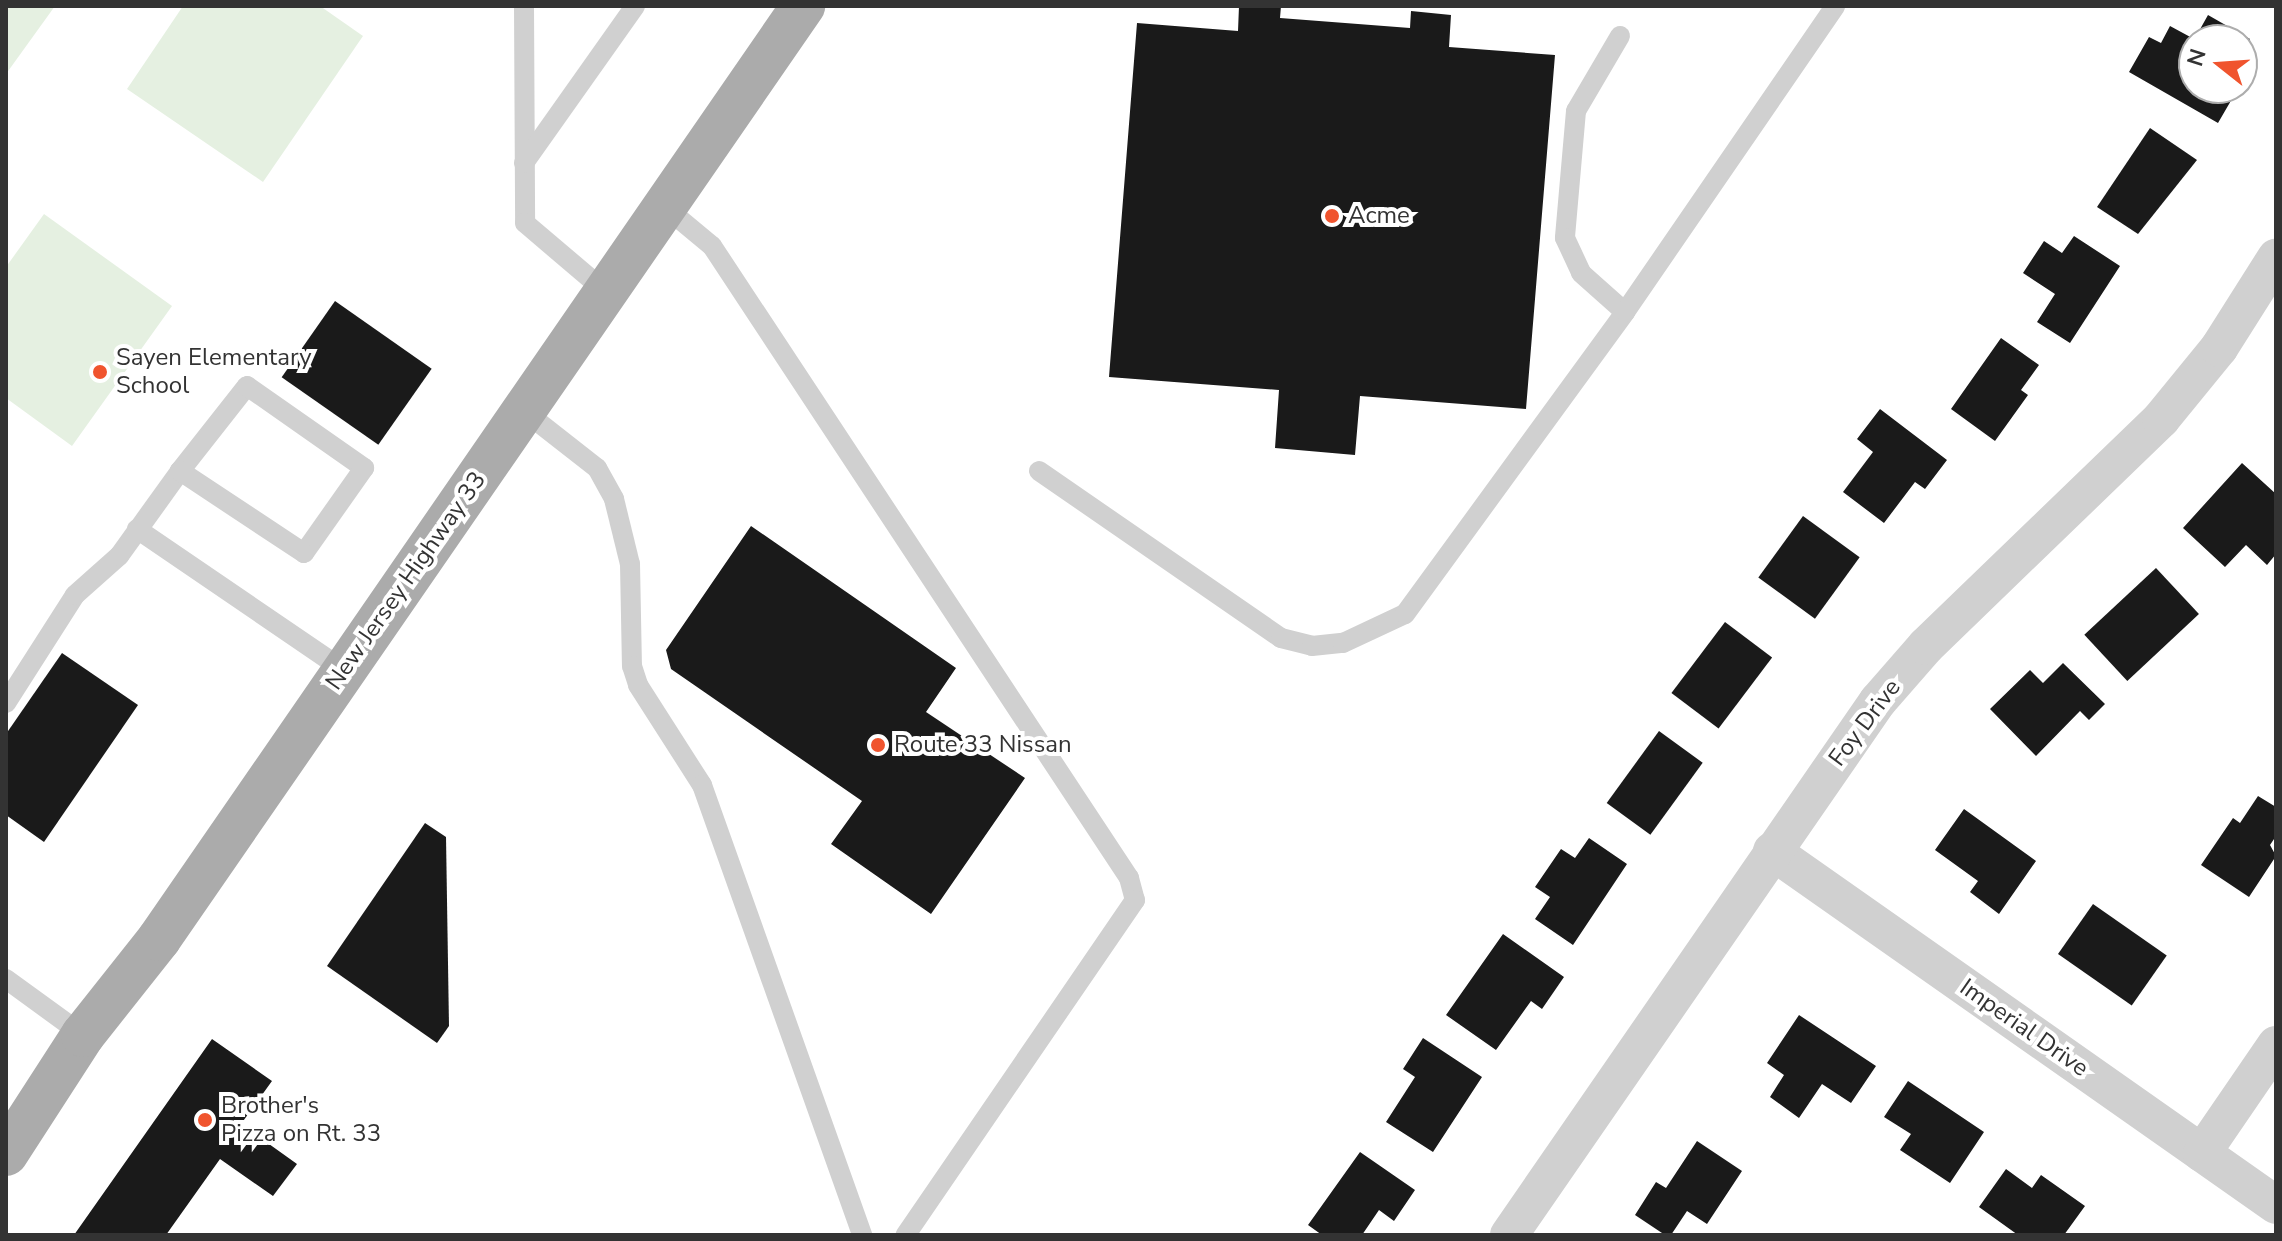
<!DOCTYPE html>
<style>
body{margin:0}
#map{position:relative;width:2282px;height:1241px;overflow:hidden;background:#fff;font-family:"Nunito Sans",sans-serif}
div>[style]{position:absolute}
[style*='--x']{left:calc(var(--x)*1px);top:calc(var(--y)*1px);width:calc(var(--w)*1px);rotate:calc(var(--a)*1deg)}
.green>*{inset:0;background:#e5f0e1}
.building>*{inset:0;background:#1a1a1a;transform-origin:0 0}
.lane>*{height:20px;margin:-10px;padding:0 10px;transform-origin:10px;border-radius:10px;background:#d0d0d0}
.street>*{height:38px;margin:-19px;padding:0 19px;transform-origin:19px;border-radius:19px;background:#d0d0d0}
.primary>*{height:44px;margin:-22px;padding:0 22px;transform-origin:22px;border-radius:22px;background:#ababab}
.dots>*{width:22px;height:22px;translate:-50% -50%;box-sizing:border-box;border:4px solid #fff;border-radius:50%}
span{translate:-50% -50%;white-space:nowrap;text-align:center;line-height:1.15;-webkit-text-stroke:8px #fff;paint-order:stroke}
.poi-label{font-size:24px;color:#333}
.left{translate:0 -50%;text-align:left}
.street-label{font-size:24px;color:#333}
.frame{position:absolute;inset:0;border:8px solid #333;pointer-events:none}
.north{position:absolute;left:2178px;top:24px;width:80px;height:80px;box-sizing:border-box;background:#fff;border:2px solid #adadad;border-radius:50%;rotate:287deg;font-size:22px;font-weight:700;line-height:32px;text-align:center;color:#333}
.north::after{content:'';display:block;margin:auto;width:28px;height:36px;background:#f0542e;clip-path:polygon(50% 0,100% 100%,50% 72%,0 100%)}
</style>
<div id="map">
<div class="green">
<div style="clip-path:polygon(6px 6px,55px 6px,6px 74px)"></div>
<div style="clip-path:polygon(183px 6px,320px 6px,363px 36px,263px 182px,127px 89px)"></div>
<div style="clip-path:polygon(44px 214px,172px 306px,72px 446px,6px 398px,6px 267px)"></div>
</div>
<div class="building">
<div style="clip-path:polygon(1239px 6px,1281px 6px,1280px 18px,1410px 28px,1411px 11px,1451px 15px,1449px 47px,1555px 55px,1526px 409px,1360px 396px,1355px 455px,1275px 448px,1279px 390px,1109px 377px,1137px 23px,1238px 31px)"></div>
<div style="clip-path:polygon(2208px 15px,2250px 39px,2242px 52px,2242px 40px,2194px 40px)"></div>
<div style="clip-path:polygon(2170px 26px,2194px 39px,2194px 88px,2236px 92px,2218px 123px,2129px 72px,2149px 37px,2161px 43px)"></div>
<div style="clip-path:polygon(2150px 128px,2197px 160px,2138px 234px,2097px 207px)"></div>
<div style="clip-path:polygon(2074px 236px,2120px 266px,2070px 343px,2037px 322px,2055px 294px,2023px 273px,2044px 241px,2062px 253px)"></div>
<div style="left:335px;top:301px;width:118px;height:93px;rotate:35deg"></div>
<div style="clip-path:polygon(2001px 338px,2039px 365px,2021px 390px,2028px 395px,1995px 441px,1951px 409px)"></div>
<div style="clip-path:polygon(1880px 409px,1947px 460px,1925px 489px,1915px 482px,1884px 523px,1843px 492px,1873px 452px,1857px 439px)"></div>
<div style="clip-path:polygon(2242px 463px,2276px 494px,2276px 554px,2267px 565px,2246px 545px,2225px 567px,2183px 528px)"></div>
<div style="left:1803px;top:516px;width:70px;height:76px;rotate:36deg"></div>
<div style="clip-path:polygon(751px 526px,956px 668px,926px 712px,1025px 778px,931px 914px,831px 844px,862px 801px,671px 669px,666px 650px)"></div>
<div style="left:2156px;top:568px;width:63px;height:98px;rotate:47deg"></div>
<div style="left:1725px;top:622px;width:59px;height:89px;rotate:37deg"></div>
<div style="clip-path:polygon(62px 653px,138px 705px,44px 842px,6px 815px,6px 734px)"></div>
<div style="clip-path:polygon(2063px 663px,2105px 704px,2089px 720px,2080px 711px,2036px 756px,1990px 709px,2030px 670px,2043px 683px)"></div>
<div style="left:1659px;top:731px;width:54px;height:89px;rotate:36deg"></div>
<div style="clip-path:polygon(2258px 796px,2276px 807px,2276px 836px,2270px 845px,2276px 856px,2249px 897px,2201px 865px,2233px 818px,2240px 823px)"></div>
<div style="clip-path:polygon(1964px 809px,2036px 861px,1999px 914px,1970px 892px,1978px 881px,1935px 850px)"></div>
<div style="clip-path:polygon(425px 823px,446px 837px,449px 1026px,437px 1043px,327px 966px)"></div>
<div style="clip-path:polygon(1589px 838px,1627px 864px,1573px 945px,1535px 919px,1550px 897px,1535px 887px,1561px 849px,1575px 858px)"></div>
<div style="left:2093px;top:904px;width:90px;height:61px;rotate:35deg"></div>
<div style="clip-path:polygon(1503px 934px,1564px 977px,1542px 1009px,1531px 1001px,1496px 1050px,1446px 1015px)"></div>
<div style="clip-path:polygon(1799px 1015px,1876px 1066px,1851px 1103px,1822px 1084px,1799px 1118px,1770px 1097px,1784px 1075px,1767px 1063px)"></div>
<div style="clip-path:polygon(1423px 1038px,1482px 1077px,1433px 1152px,1386px 1122px,1415px 1077px,1403px 1069px)"></div>
<div style="clip-path:polygon(212px 1039px,272px 1081px,241px 1124px,297px 1164px,273px 1196px,220px 1159px,166px 1235px,74px 1235px)"></div>
<div style="clip-path:polygon(1908px 1081px,1984px 1132px,1950px 1183px,1900px 1150px,1911px 1134px,1884px 1117px)"></div>
<div style="clip-path:polygon(1697px 1141px,1742px 1171px,1707px 1224px,1687px 1211px,1671px 1235px,1665px 1235px,1635px 1215px,1656px 1182px,1666px 1188px)"></div>
<div style="clip-path:polygon(1360px 1152px,1415px 1190px,1394px 1221px,1379px 1210px,1362px 1235px,1322px 1235px,1308px 1225px)"></div>
<div style="clip-path:polygon(2006px 1169px,2032px 1188px,2041px 1175px,2085px 1206px,2064px 1235px,2018px 1235px,1979px 1207px)"></div>
</div>
<div class="lane">
<div style="--x:524;--y:6;--w:217;--a:89.7"></div>
<div style="--x:525;--y:223;--w:106;--a:40.4"></div>
<div style="--x:1620;--y:36;--w:87;--a:120.4"></div>
<div style="--x:1576;--y:111;--w:127;--a:95"></div>
<div style="--x:1565;--y:238;--w:38;--a:65"></div>
<div style="--x:1581;--y:273;--w:59;--a:41.6"></div>
<div style="--x:524;--y:163;--w:192;--a:-54.7"></div>
<div style="--x:665;--y:207;--w:61;--a:39.7"></div>
<div style="--x:712;--y:246;--w:757;--a:56.58"></div>
<div style="--x:1129;--y:878;--w:23;--a:75"></div>
<div style="--x:1135;--y:900;--w:406;--a:124.4"></div>
<div style="--x:524;--y:411;--w:93;--a:38"></div>
<div style="--x:597;--y:468;--w:35;--a:61"></div>
<div style="--x:614;--y:499;--w:67;--a:76.2"></div>
<div style="--x:630;--y:564;--w:102;--a:88.9"></div>
<div style="--x:632;--y:666;--w:20;--a:72"></div>
<div style="--x:638;--y:685;--w:119;--a:57.4"></div>
<div style="--x:702;--y:785;--w:478;--a:70.4"></div>
<div style="--x:1039;--y:471;--w:294;--a:34.6"></div>
<div style="--x:1281;--y:638;--w:32;--a:14"></div>
<div style="--x:1312;--y:646;--w:31;--a:-6"></div>
<div style="--x:1343;--y:643;--w:68;--a:-25.1"></div>
<div style="--x:1405;--y:614;--w:374;--a:-53.9"></div>
<div style="--x:1625;--y:312;--w:371;--a:-55.5"></div>
<div style="--x:137;--y:529;--w:250;--a:34.3"></div>
<div style="--x:6;--y:703;--w:128;--a:-57.4"></div>
<div style="--x:75;--y:595;--w:59;--a:-41.6"></div>
<div style="--x:119;--y:556;--w:105;--a:-54.3"></div>
<div style="--x:180;--y:471;--w:108;--a:-51.8"></div>
<div style="--x:247;--y:386;--w:143;--a:35"></div>
<div style="--x:364;--y:468;--w:104;--a:125.2"></div>
<div style="--x:304;--y:553;--w:149;--a:-146.5"></div>
<div style="--x:6;--y:979;--w:95;--a:36"></div>
</div>
<div class="street">
<div style="--x:1772;--y:851;--w:616;--a:35.08"></div>
<div style="--x:2202;--y:1153;--w:131;--a:-55.6"></div>
<div style="--x:1509;--y:1235;--w:649;--a:-55.36"></div>
<div style="--x:1878;--y:701;--w:73;--a:-48.9"></div>
<div style="--x:1926;--y:646;--w:327;--a:-44"></div>
<div style="--x:2161;--y:419;--w:92;--a:-50.8"></div>
<div style="--x:2219;--y:348;--w:107;--a:-57.7"></div>
</div>
<div class="primary">
<div style="--x:6;--y:1154;--w:142;--a:-57.1"></div>
<div style="--x:83;--y:1035;--w:122;--a:-51.6"></div>
<div style="--x:159;--y:939;--w:1134;--a:-55.38"></div>
</div>
<div class="dots">
<div style="left:1332px;top:216px;background:#f0542e"></div>
<div style="left:100px;top:372px;background:#f0542e"></div>
<div style="left:878px;top:745px;background:#f0542e"></div>
<div style="left:205px;top:1120px;background:#f0542e"></div>
</div>
<div class="poi-label">
<span class="left" style="left:1348px;top:216px">Acme</span>
<span class="left" style="left:116px;top:372px">Sayen Elementary<br>School</span>
<span class="left" style="left:894px;top:745px">Route 33 Nissan</span>
<span class="left" style="left:221px;top:1120px">Brother's<br>Pizza on Rt. 33</span>
</div>
<div class="street-label">
<span style="left:406px;top:581px;rotate:-55deg">New Jersey Highway 33</span>
<span style="left:1865px;top:723px;rotate:-53deg">Foy Drive</span>
<span style="left:2024px;top:1028px;rotate:35deg">Imperial Drive</span>
</div>
<div class="frame"></div>
<div class="north">N</div>
</div>
